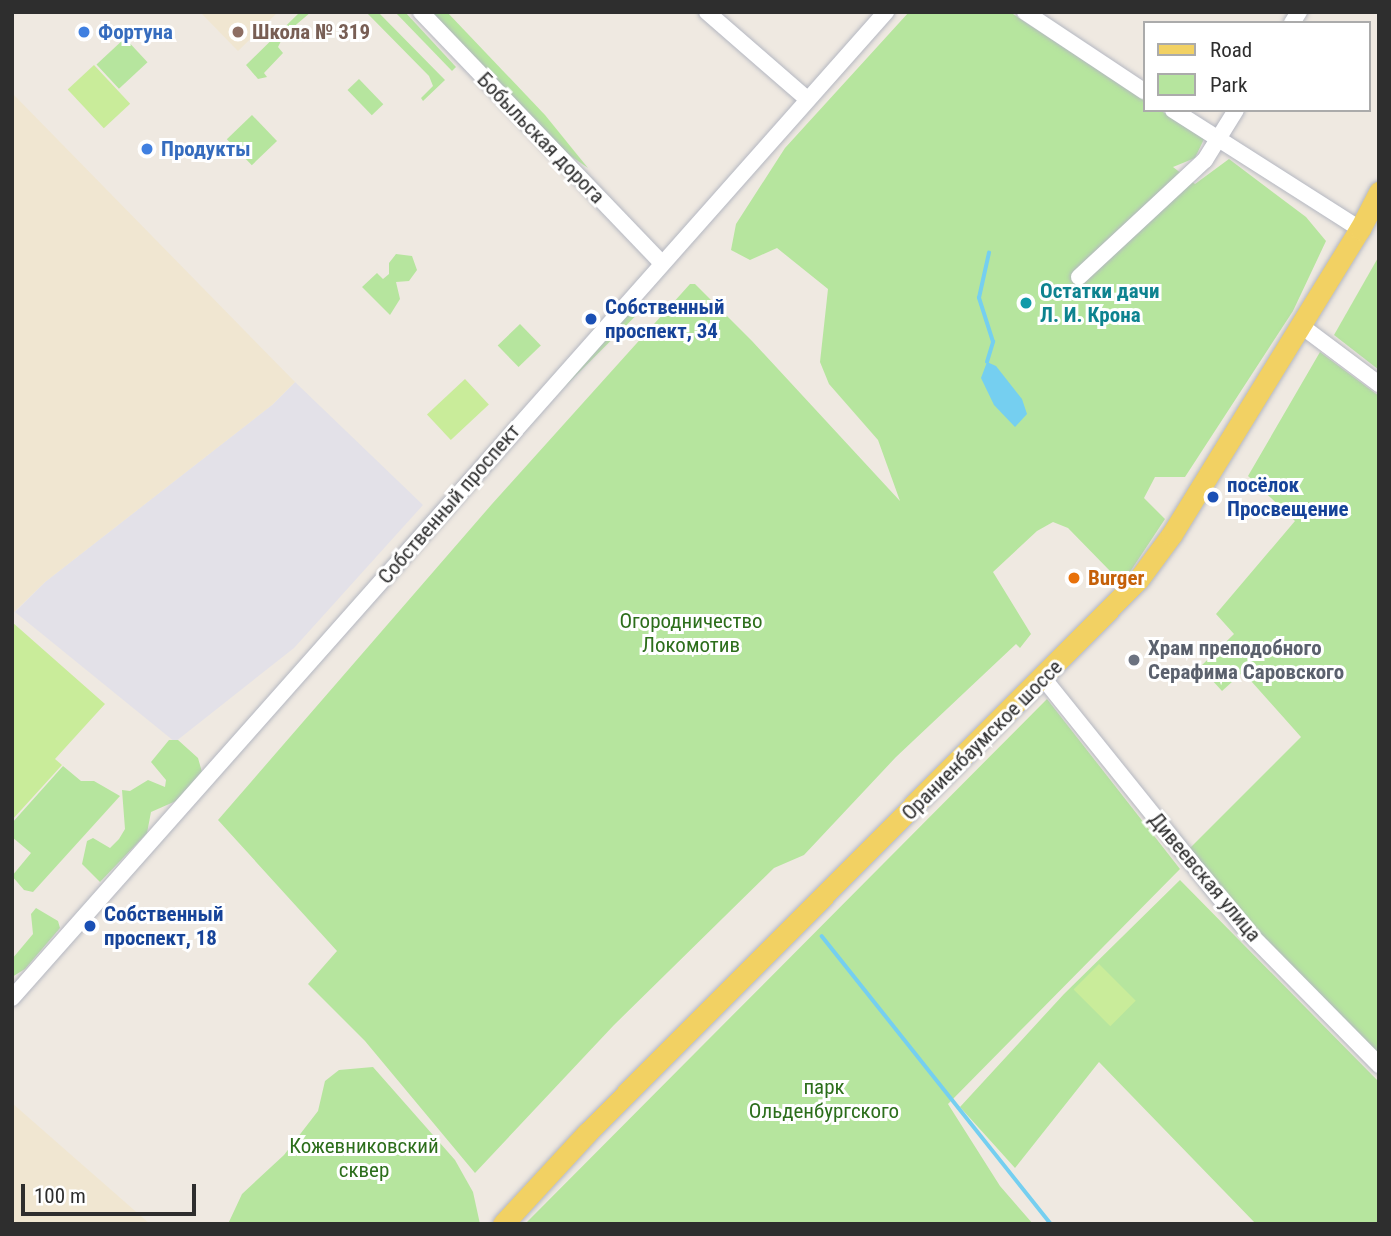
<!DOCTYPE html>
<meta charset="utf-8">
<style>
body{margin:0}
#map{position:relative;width:1391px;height:1236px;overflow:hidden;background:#efe9e1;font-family:"Roboto Condensed",sans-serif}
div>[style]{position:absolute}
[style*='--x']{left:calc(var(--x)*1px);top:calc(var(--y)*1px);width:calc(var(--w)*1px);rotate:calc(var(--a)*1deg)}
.industrial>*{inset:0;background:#e3e1e8}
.education>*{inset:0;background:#f0e6d1}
.green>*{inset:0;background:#b6e59e;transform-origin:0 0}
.pitch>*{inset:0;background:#c9ec9a;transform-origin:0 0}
.water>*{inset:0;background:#75cff0}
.stream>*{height:3.5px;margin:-1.75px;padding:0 1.75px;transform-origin:1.75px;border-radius:1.75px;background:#75cff0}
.roads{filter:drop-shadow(0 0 2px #b4b7c1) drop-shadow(0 0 2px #b4b7c1)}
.minor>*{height:16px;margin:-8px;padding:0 8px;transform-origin:8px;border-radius:8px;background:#fff}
.major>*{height:21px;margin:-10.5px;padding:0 10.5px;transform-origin:10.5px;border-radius:10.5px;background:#f2d163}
.dots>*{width:19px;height:19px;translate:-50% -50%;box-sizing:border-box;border:4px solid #fff;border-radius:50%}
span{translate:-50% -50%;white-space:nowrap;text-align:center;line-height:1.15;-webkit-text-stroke:6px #fff;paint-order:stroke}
.shop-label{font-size:21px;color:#366cbe;font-weight:700}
.left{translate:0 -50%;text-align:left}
.education-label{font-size:21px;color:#785e54;font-weight:700}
.street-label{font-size:21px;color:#2e2e2e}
.culture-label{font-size:21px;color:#0d838f;font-weight:700}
.transit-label{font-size:21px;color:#164399;font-weight:700}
.food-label{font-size:21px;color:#c56008;font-weight:700}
.park-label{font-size:21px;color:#2c6e1b}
.worship-label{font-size:21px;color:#5b616d;font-weight:700}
.frame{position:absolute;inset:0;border:14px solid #2e2e2e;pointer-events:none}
.legend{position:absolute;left:1143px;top:21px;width:228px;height:91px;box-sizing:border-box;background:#fff;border:2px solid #ababab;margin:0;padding:9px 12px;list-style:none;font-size:21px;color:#2e2e2e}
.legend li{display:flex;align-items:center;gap:14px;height:35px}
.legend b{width:35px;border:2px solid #ababab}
.scale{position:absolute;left:21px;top:1184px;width:175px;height:32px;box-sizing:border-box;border:4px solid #2e2e2e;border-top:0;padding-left:9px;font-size:21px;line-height:24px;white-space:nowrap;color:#2e2e2e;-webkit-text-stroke:5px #fff;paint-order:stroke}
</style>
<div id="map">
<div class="industrial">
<div style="clip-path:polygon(295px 382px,423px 505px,294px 648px,175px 742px,15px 612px,45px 582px,272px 405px)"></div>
</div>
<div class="education">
<div style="clip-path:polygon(200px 12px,278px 12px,238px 51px)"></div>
<div style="clip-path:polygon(12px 93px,295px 382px,272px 405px,45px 582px,12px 614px)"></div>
<div style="clip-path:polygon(12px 1103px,150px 1224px,12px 1224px)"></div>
</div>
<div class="green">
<div style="clip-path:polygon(300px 12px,311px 12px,284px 35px,278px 47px,283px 53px,264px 73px,267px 77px,258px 79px,246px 65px)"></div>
<div style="clip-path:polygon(366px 12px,378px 12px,445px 80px,423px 101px,421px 98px,433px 86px,429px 76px)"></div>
<div style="clip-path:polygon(395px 12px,405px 12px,456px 67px,452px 71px)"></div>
<div style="clip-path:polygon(431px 12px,447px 12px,545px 115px,588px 168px,565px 152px)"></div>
<div style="clip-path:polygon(909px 12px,1010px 12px,1144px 100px,1144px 110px,1160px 110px,1204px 139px,1195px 158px,1173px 167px,1195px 184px,1229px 159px,1306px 217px,1326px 241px,1293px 311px,1185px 477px,1155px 477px,1144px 498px,1165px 519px,1126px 578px,1111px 572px,1068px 528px,1053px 522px,1037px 531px,993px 572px,1031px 634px,1020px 648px,1016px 644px,896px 757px,804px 855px,774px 868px,614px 1025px,475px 1173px,365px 1041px,308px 984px,337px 951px,218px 820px,492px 504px,690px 284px,695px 284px,752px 341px,900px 501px,878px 440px,829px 384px,820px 362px,828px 289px,777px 248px,750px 260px,731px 250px,736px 224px,785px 148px)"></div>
<div style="left:125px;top:38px;width:33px;height:39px;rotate:47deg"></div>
<div style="left:359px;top:79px;width:35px;height:16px;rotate:46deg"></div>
<div style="left:252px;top:115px;width:36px;height:35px;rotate:46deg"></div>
<div style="clip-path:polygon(396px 254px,412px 256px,417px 270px,409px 281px,396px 282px,400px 299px,390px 315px,362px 287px,377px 273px,383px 279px,389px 274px,389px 263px)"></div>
<div style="clip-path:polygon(1379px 256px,1379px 370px,1334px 335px)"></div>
<div style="left:634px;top:309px;width:6px;height:132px;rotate:45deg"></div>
<div style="left:520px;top:324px;width:30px;height:31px;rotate:46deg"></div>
<div style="clip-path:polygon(1320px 352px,1379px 396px,1379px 1057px,1245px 919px,1188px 850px,1301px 737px,1243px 672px,1222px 691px,1200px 667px,1234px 634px,1216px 614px,1295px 521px,1248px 476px)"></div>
<div style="clip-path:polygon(1047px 699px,1180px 869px,948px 1104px,1000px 1186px,1033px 1224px,525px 1224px)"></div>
<div style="clip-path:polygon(169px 740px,178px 740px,198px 758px,202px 772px,176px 801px,151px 812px,147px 833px,100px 882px,82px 864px,87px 841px,93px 838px,110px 848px,119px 839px,125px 829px,122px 790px,130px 791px,148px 780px,165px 787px,166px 780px,151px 762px)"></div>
<div style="clip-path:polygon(63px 766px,81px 781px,94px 781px,120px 796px,33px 892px,24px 890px,12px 876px,31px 853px,12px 837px,12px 823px)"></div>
<div style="clip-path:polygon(1180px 880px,1379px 1082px,1379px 1224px,1256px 1224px,1099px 1062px,1015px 1168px,960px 1107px,1064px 994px)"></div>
<div style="clip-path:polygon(36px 908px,58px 921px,60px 928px,25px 969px,12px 977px,12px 959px,33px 934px,31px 914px)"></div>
<div style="clip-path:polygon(373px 1067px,455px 1160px,473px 1192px,480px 1224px,228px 1224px,242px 1194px,284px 1155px,318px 1111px,325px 1081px,339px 1070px)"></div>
</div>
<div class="pitch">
<div style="left:94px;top:65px;width:53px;height:36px;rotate:47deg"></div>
<div style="left:465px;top:379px;width:35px;height:52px;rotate:47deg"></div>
<div style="clip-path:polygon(12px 622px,105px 704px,55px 759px,62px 765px,12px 820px)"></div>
<div style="left:1099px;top:964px;width:52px;height:36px;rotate:45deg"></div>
</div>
<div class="water">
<div style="clip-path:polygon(987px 362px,996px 366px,1022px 399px,1027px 414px,1015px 427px,994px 405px,981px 378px)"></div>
</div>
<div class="stream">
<div style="--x:987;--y:362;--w:21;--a:-73"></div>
<div style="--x:993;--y:342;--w:46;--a:-107.7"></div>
<div style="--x:979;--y:298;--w:46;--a:-77.5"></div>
<div style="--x:822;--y:936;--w:368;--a:51.5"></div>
</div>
<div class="roads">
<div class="minor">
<div style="--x:421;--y:12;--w:348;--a:46.2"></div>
<div style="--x:707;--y:12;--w:133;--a:41"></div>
<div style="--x:1025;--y:12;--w:143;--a:33.6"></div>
<div style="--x:1292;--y:23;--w:13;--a:-58"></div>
<div style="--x:1173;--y:110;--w:222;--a:32.5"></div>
<div style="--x:1079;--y:277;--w:172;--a:-42.9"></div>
<div style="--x:1205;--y:160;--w:59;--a:-58.2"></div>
<div style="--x:1300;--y:325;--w:99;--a:36.8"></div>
<div style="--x:1044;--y:679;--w:322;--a:51.2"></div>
<div style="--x:1246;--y:930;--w:190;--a:45.4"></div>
<div style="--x:12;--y:998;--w:1318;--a:-48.45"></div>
</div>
<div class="major">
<div style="--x:503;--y:1224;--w:124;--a:-47.3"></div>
<div style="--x:587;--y:1133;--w:781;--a:-45.1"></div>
<div style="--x:1138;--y:580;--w:57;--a:-53.5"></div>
<div style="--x:1172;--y:534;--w:358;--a:-58.4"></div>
<div style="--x:1360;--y:229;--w:42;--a:-62.8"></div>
</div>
</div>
<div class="dots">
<div style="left:84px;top:32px;background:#3f7fe0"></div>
<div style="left:238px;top:32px;background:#8d6e63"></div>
<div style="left:147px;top:149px;background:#3f7fe0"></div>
<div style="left:1026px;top:303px;background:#0f9aa8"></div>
<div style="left:591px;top:319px;background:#1a4fb4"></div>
<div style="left:1213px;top:497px;background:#1a4fb4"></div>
<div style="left:1074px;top:578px;background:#e8710a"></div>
<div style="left:1134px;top:660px;background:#6b7280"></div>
<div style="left:90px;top:926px;background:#1a4fb4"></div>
</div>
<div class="shop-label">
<span class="left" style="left:98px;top:32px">Фортуна</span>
<span class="left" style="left:161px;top:149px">Продукты</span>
</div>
<div class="education-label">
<span class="left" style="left:252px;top:32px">Школа № 319</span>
</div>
<div class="street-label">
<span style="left:541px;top:138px;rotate:46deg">Бобыльская дорога</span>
<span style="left:449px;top:504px;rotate:-49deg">Собственный проспект</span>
<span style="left:982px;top:740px;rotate:-45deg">Ораниенбаумское шоссе</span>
<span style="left:1205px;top:877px;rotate:50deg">Дивеевская улица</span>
</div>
<div class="culture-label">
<span class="left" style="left:1040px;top:303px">Остатки дачи<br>Л. И. Крона</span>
</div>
<div class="transit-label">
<span class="left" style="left:605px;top:319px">Собственный<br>проспект, 34</span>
<span class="left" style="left:1227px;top:497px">посёлок<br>Просвещение</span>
<span class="left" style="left:104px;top:926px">Собственный<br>проспект, 18</span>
</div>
<div class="food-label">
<span class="left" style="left:1088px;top:578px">Burger</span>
</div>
<div class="park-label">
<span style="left:691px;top:633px">Огородничество<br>Локомотив</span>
<span style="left:824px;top:1099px">парк<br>Ольденбургского</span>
<span style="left:364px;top:1158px">Кожевниковский<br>сквер</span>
</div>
<div class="worship-label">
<span class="left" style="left:1148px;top:660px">Храм преподобного<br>Серафима Саровского</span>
</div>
<div class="frame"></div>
<ul class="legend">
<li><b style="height:9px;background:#f2d163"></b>Road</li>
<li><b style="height:19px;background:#b6e59e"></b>Park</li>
</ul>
<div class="scale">100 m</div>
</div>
